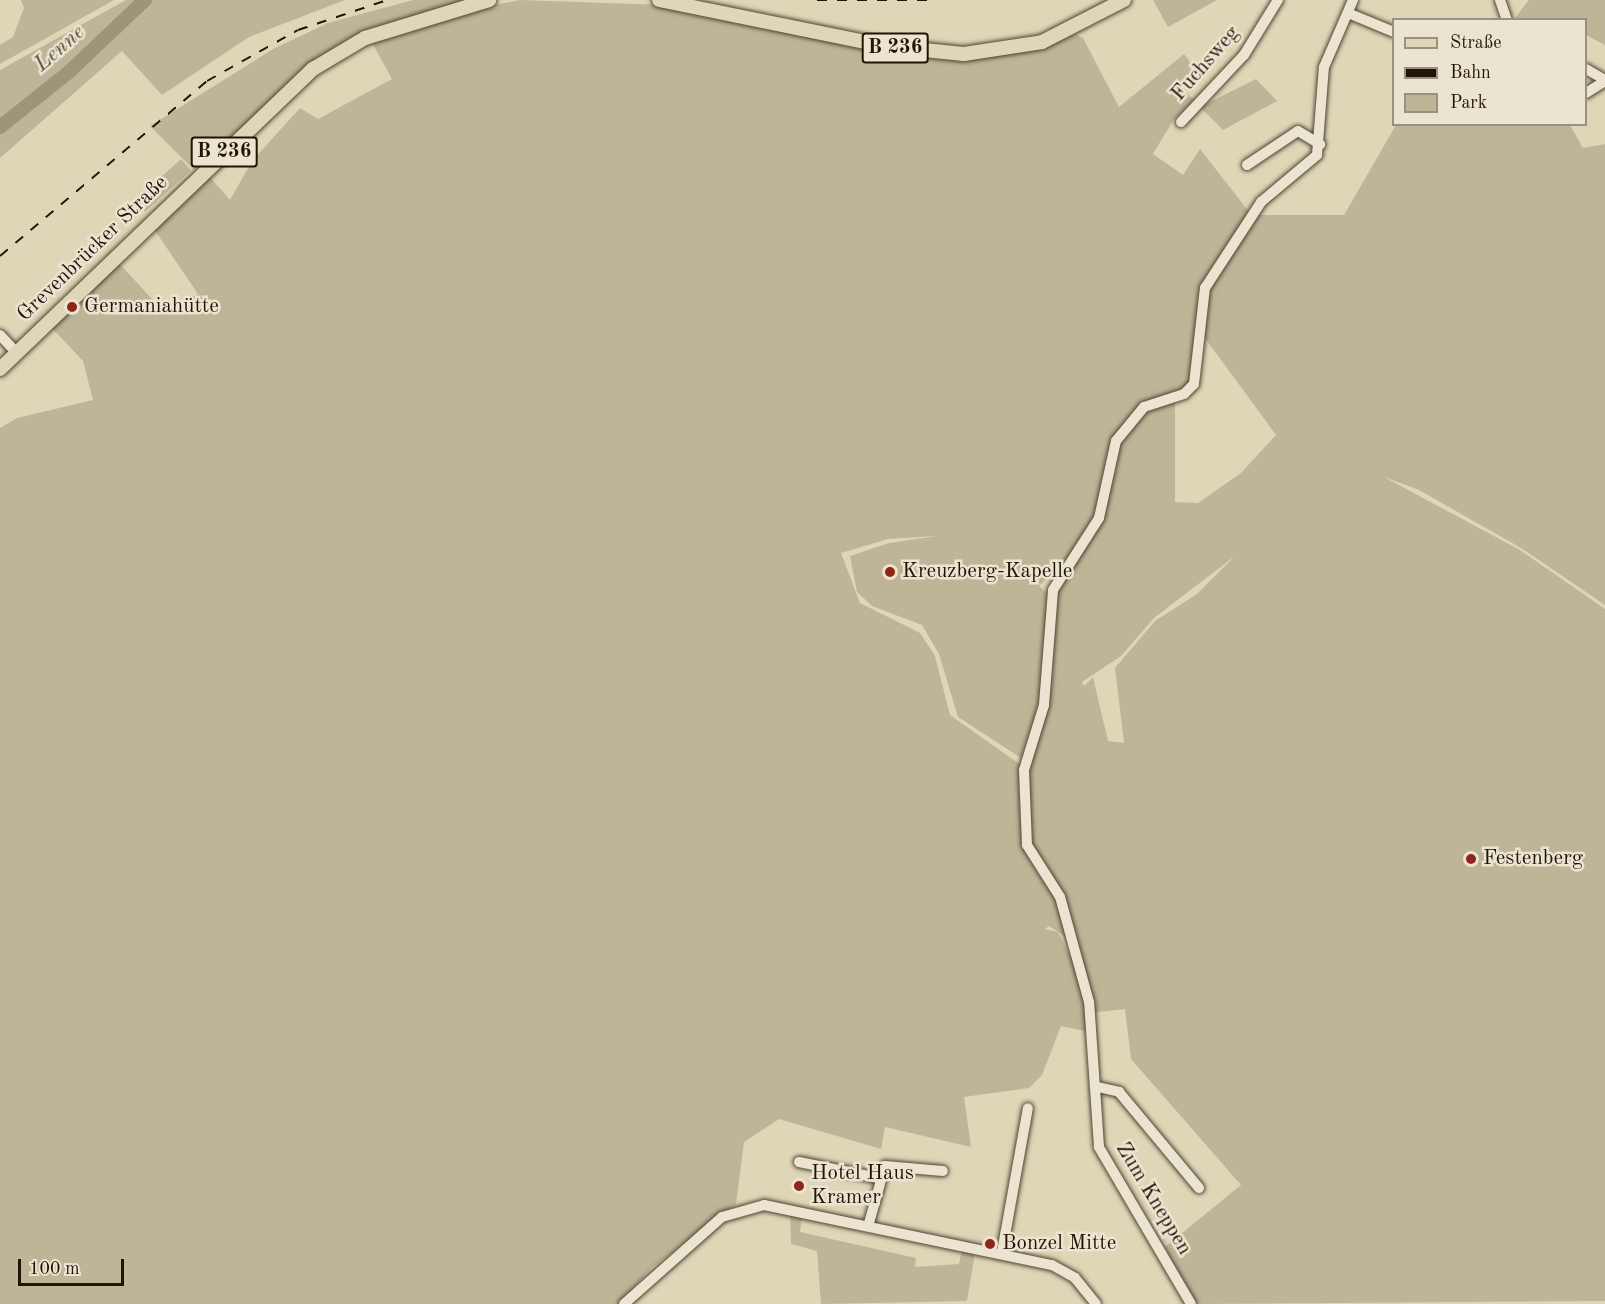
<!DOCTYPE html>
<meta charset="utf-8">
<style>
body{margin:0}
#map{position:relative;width:1605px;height:1304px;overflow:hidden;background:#ded6b6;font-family:"Old Standard TT",serif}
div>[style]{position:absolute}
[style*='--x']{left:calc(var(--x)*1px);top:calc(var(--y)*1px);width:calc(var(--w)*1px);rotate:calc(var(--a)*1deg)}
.green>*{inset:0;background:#beb598;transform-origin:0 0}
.river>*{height:14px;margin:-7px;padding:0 7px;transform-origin:7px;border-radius:7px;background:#9e947a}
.roads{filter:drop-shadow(0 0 2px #504432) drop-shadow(0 0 2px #504432)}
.minor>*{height:10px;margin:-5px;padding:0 5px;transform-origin:5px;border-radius:5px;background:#eae4d0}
.major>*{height:14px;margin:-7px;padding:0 7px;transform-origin:7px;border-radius:7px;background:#ded6b6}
.rail>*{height:2px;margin-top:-1px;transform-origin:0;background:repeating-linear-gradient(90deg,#211306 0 10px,transparent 0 20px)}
.dots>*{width:16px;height:16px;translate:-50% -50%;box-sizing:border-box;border:3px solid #eae4d0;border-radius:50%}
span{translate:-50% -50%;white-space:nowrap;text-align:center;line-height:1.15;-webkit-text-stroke:5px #eae4d0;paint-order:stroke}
.shield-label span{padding:2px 4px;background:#eae4d0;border:2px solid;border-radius:4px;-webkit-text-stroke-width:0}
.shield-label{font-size:20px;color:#211306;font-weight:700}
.street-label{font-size:21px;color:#211306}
.poi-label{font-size:21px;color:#211306}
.left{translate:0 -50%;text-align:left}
.water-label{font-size:22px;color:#534734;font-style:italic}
.legend{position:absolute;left:1392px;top:18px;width:195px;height:108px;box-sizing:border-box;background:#eae4d0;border:2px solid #9a907f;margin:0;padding:8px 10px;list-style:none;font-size:18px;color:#211306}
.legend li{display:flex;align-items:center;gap:12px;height:30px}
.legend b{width:30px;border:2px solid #9a907f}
.scale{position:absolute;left:18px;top:1259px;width:106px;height:27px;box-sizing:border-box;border:3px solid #211306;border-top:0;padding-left:8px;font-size:18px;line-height:21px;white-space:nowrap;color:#211306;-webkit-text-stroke:4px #eae4d0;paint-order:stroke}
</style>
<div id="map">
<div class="green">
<div style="clip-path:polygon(21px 0,114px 0,0 64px,0 45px,13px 37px,24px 8px)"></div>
<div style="clip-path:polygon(126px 0,345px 0,249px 37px,162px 95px,122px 51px,0 158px,0 70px)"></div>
<div style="clip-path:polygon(413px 0,470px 0,370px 31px,327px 52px,194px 170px,150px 126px,273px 49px,328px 23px)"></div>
<div style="clip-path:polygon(evenodd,520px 0,665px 5px,902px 54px,957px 60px,1036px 49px,1075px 34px,1083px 38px,1119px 107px,1184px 54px,1196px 70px,1180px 87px,1194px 100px,1174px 119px,1153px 154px,1183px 175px,1200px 149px,1250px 213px,1202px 287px,1191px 386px,1141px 406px,1111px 447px,1116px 450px,1127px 425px,1147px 406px,1175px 401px,1175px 502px,1198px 503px,1241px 473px,1276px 435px,1202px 334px,1206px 291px,1256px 215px,1344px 215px,1396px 125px,1570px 125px,1583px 148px,1605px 144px,1605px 605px,1521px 548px,1419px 490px,1384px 477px,1520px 550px,1605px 609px,1605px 1301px,1195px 1304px,1165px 1247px,1241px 1185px,1131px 1059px,1125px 1009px,1088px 1013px,1089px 1032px,1061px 1026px,1042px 1075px,1029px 1088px,964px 1097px,971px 1147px,885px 1127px,881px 1149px,779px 1119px,744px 1142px,736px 1204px,651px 1268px,619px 1304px,0 1304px,0 428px,17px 418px,93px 400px,83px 361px,51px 327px,118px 262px,163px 311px,198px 294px,154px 229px,208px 175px,230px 200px,252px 161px,300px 108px,318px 119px,392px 79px,371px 41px,450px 14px,520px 0,1104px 493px,1101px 520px,1055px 592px,1048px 625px,1048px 698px,1026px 777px,1031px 847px,1066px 908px,1076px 968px,1058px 932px,1045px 929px,1049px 926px,1066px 937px,1058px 900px,1025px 844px,1021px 765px,950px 715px,935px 656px,920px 633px,860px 603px,841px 553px,888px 539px,937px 536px,889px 543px,850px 556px,857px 592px,872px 606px,922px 625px,939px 654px,958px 717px,1021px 758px,1042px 694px,1048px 594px,1039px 586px,1079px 546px,1098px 518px,1104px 493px,520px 0,1235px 556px,1197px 594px,1155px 621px,1115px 668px,1124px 743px,1108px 741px,1093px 677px,1084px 686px,1082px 682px,1121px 656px,1154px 618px,1235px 556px)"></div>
<div style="clip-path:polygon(1153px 0,1217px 0,1168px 27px)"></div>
<div style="clip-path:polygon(1529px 0,1605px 0,1605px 45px,1586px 35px,1586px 20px,1514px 19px)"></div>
<div style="clip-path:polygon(1256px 79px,1277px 101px,1223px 130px,1200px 107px)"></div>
<div style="left:181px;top:159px;width:15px;height:62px;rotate:48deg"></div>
<div style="clip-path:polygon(790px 1212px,802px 1215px,800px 1232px,916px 1258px,915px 1267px,959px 1264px,962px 1250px,975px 1253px,967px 1301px,821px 1304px,817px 1251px,791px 1244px)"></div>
</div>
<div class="river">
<div style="--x:0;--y:127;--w:88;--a:-38.6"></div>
<div style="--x:69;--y:72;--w:105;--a:-43.5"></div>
</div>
<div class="roads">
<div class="minor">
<div style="--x:1500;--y:0;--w:21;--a:71"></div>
<div style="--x:1348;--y:13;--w:50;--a:22.4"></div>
<div style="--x:1586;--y:69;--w:22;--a:30"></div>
<div style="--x:1586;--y:93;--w:22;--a:-32"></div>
<div style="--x:1181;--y:122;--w:92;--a:-46.8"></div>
<div style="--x:1244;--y:55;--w:65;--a:-58.3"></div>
<div style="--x:1247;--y:165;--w:61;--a:-33.7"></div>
<div style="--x:1298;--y:131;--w:26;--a:31"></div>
<div style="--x:0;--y:335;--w:25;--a:47"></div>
<div style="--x:1098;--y:1087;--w:22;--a:13"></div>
<div style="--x:1119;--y:1092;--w:125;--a:50.2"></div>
<div style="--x:799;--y:1162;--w:81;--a:11.4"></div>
<div style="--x:869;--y:1223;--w:59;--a:-74.3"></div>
<div style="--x:885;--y:1166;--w:58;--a:4.9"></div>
<div style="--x:1002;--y:1252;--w:146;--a:-79.8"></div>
<div style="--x:624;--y:1304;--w:131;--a:-41.6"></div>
<div style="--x:722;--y:1217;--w:44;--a:-15.9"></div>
<div style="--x:764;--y:1205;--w:294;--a:11.8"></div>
<div style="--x:1052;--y:1265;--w:26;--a:29"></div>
<div style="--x:1075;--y:1278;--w:33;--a:51"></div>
<div style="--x:1191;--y:1304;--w:182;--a:-120.4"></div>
<div style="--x:1099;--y:1147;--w:145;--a:-93.9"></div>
<div style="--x:1089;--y:1002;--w:109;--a:-105.4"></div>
<div style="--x:1060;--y:897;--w:62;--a:-122.4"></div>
<div style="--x:1027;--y:845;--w:75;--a:-92.3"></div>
<div style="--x:1024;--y:770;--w:68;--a:-72.9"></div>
<div style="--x:1044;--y:705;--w:115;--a:-85.5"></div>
<div style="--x:1053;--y:590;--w:85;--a:-57.4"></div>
<div style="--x:1099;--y:518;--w:79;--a:-77.6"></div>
<div style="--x:1116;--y:441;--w:44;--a:-50.5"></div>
<div style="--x:1144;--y:407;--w:42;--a:-18"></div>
<div style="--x:1184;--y:394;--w:14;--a:-45"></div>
<div style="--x:1194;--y:384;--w:97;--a:-83.5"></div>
<div style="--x:1205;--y:288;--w:103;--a:-56.9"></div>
<div style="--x:1261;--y:202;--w:73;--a:-40"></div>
<div style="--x:1317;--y:155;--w:88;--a:-85.5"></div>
<div style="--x:1324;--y:67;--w:73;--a:-66.6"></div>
</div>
<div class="major">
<div style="--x:659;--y:0;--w:231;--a:11.5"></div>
<div style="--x:885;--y:46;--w:79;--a:5.8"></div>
<div style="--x:964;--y:54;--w:79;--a:-8.7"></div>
<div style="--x:1042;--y:42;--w:92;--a:-27.1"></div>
<div style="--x:0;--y:369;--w:434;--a:-43.8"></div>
<div style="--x:313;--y:69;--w:61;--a:-30.8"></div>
<div style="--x:365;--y:38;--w:130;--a:-17"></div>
</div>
</div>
<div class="rail">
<div style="--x:817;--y:0;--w:117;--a:0"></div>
<div style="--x:0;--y:256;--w:271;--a:-40.2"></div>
<div style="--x:207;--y:81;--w:104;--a:-29.3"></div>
<div style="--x:298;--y:30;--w:94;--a:-18.6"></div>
</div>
<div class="dots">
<div style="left:72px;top:307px;background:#8f2418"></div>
<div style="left:890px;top:572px;background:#8f2418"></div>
<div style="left:1471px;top:859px;background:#8f2418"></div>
<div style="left:799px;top:1186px;background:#8f2418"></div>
<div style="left:990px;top:1244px;background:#8f2418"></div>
</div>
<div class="shield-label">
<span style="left:895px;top:48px">B 236</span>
<span style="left:224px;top:152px">B 236</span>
</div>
<div class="street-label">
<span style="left:1206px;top:64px;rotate:-49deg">Fuchsweg</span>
<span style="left:93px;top:249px;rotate:-44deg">Grevenbrücker Straße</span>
<span style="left:1153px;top:1199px;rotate:59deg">Zum Kneppen</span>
</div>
<div class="poi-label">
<span class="left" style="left:84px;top:307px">Germaniahütte</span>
<span class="left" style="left:902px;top:572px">Kreuzberg-Kapelle</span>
<span class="left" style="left:1483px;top:859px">Festenberg</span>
<span class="left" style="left:811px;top:1186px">Hotel Haus<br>Kramer</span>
<span class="left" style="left:1002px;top:1244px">Bonzel Mitte</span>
</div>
<div class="water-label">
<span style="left:60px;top:49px;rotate:-41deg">Lenne</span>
</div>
<ul class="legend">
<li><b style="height:8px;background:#ded6b6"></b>Straße</li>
<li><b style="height:8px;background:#211306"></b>Bahn</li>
<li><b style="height:16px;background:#beb598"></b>Park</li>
</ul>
<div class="scale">100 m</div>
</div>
